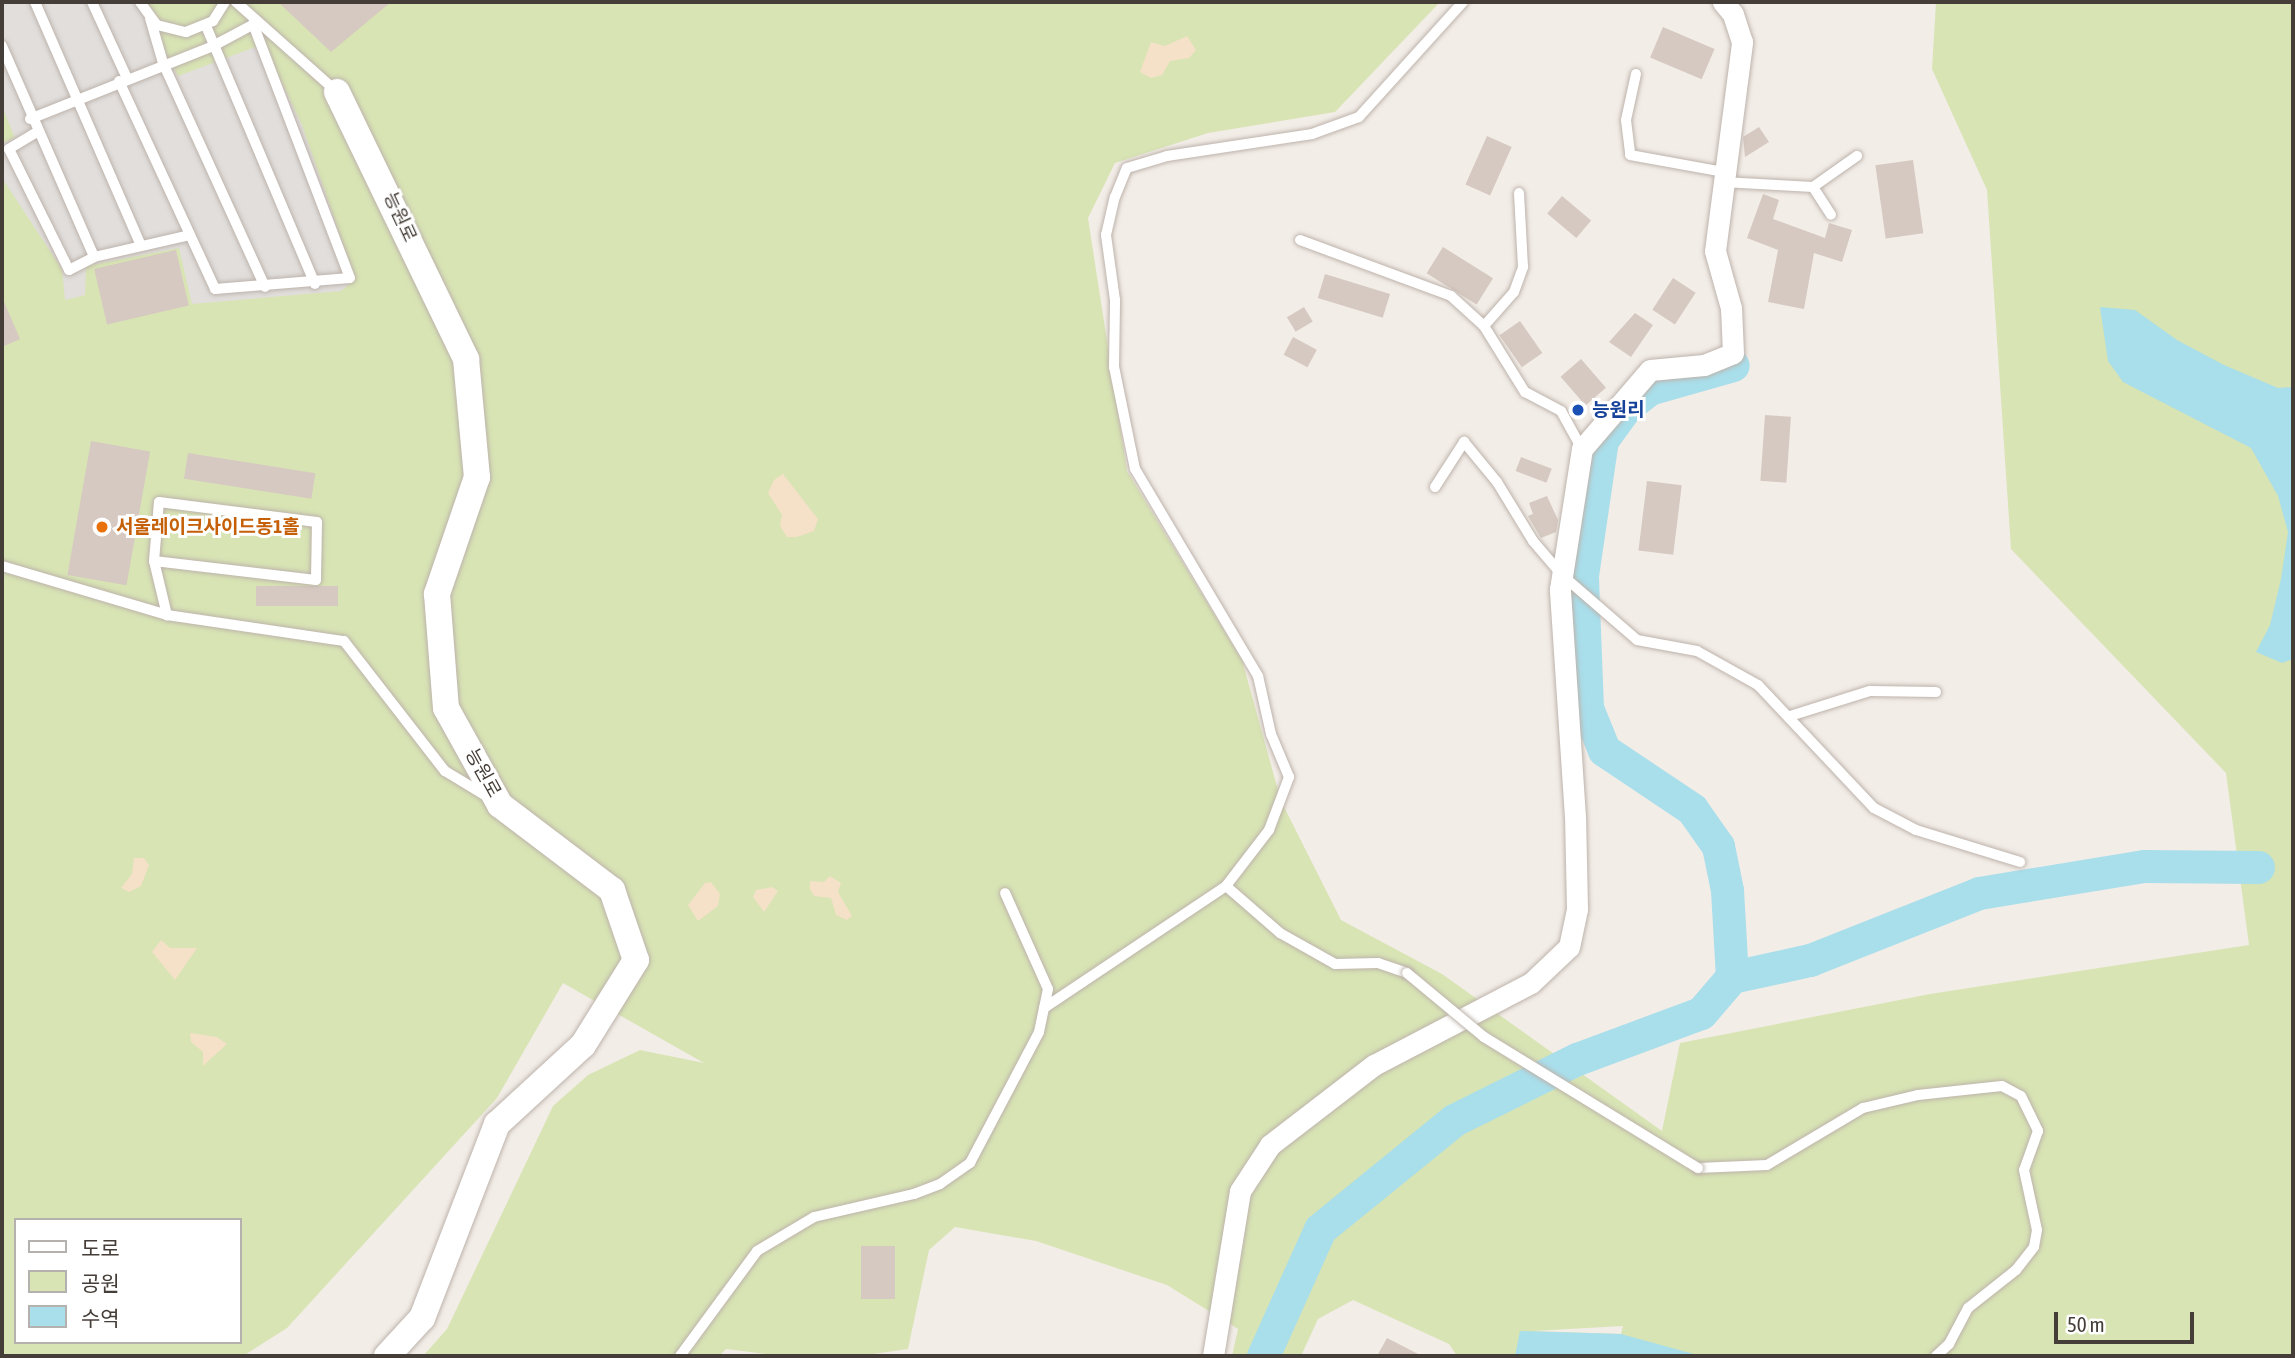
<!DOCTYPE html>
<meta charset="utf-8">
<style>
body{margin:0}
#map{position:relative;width:2295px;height:1358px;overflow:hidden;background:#f3ede8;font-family:"Asap Condensed","Noto Sans KR",sans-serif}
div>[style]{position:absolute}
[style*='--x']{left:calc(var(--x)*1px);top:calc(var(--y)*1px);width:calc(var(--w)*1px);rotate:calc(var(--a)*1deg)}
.green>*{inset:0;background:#d8e4b4}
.sand>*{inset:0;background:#f4e1c7}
.parking>*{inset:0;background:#e1dedc}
.water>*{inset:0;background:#a9deeb}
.river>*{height:33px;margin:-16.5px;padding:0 16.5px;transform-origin:16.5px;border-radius:16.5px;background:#a9deeb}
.building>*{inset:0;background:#d6c9c1;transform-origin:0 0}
.roads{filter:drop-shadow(0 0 2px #bdb3ab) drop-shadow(0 0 2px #bdb3ab)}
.service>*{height:10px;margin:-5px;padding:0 5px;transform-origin:5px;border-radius:5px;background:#fff}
.minor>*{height:21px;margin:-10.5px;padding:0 10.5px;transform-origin:10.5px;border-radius:10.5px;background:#fff}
.tertiary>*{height:26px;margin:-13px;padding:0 13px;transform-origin:13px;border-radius:13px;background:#fff}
.bridges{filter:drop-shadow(0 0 2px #bdb3ab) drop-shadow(0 0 2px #bdb3ab)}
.service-bridge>*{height:10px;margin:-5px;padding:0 5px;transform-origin:5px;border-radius:5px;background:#fff}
.dots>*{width:19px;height:19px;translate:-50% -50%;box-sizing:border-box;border:4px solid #fff;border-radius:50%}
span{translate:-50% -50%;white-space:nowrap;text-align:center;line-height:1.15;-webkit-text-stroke:6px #fff;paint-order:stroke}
.street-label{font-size:19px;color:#453d37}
.transit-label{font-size:19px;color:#164399;font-weight:700}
.left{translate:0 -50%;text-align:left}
.food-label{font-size:19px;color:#c56008;font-weight:700}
.frame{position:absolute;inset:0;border:4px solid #453d37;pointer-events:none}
.legend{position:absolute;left:14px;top:1218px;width:228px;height:126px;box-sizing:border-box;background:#fff;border:2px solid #b5b1af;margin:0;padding:9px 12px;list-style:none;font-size:21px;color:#453d37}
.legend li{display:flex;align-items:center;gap:14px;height:35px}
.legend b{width:35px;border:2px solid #b5b1af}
.scale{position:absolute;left:2054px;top:1312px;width:140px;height:32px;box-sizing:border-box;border:4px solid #453d37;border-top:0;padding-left:9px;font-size:21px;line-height:24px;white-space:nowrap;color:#453d37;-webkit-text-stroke:5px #fff;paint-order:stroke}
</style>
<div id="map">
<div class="green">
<div style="clip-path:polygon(evenodd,2px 2px,1440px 2px,1335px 112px,1208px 133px,1115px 163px,1088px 218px,1127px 471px,1242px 660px,1281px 801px,1341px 920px,1442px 974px,1662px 1131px,1680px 1043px,1930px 994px,2249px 945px,2226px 773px,2011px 549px,1987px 190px,1932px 69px,1936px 2px,2293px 2px,2293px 1356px,1457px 1356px,1449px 1344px,1353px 1300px,1318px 1319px,1301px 1356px,1232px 1356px,1238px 1329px,1167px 1285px,1036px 1241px,955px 1227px,929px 1250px,908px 1349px,859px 1356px,782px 1356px,726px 1349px,719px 1356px,423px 1356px,447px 1329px,553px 1106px,588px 1075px,640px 1050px,704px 1063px,563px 983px,497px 1098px,287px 1328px,243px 1356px,2px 1356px,2px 2px,16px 1220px,240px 1220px,240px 1342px,16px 1342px,16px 1220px,2px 2px,1623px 1326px,1621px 1334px,1532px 1331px,1533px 1331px,1623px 1326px)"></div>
</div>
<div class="sand">
<div style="clip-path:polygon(1187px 36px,1196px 50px,1189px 58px,1170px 61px,1162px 75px,1151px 78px,1140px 72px,1151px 42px,1165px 46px)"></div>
<div style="clip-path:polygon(783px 474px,818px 519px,814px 531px,797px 537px,787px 537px,780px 526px,782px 515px,768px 493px,774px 480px)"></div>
<div style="clip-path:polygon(134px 858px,144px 858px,149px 865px,141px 886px,129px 892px,121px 888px,132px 874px)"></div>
<div style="clip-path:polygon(830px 876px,841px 883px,838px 892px,852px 916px,847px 920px,836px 915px,831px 898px,814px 896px,810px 889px,810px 881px,824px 882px)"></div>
<div style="clip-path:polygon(711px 882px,720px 894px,718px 906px,698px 921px,688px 905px,705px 883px)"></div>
<div style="clip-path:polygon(772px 887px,778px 891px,764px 912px,753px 897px,756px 890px)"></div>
<div style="clip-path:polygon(161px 940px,170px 948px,197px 948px,175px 980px,152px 952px)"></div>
<div style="clip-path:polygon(190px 1033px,217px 1037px,227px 1044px,203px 1066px,203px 1052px,191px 1042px)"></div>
</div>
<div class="parking">
<div style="clip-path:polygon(2px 2px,140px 2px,178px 76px,263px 44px,302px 125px,355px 279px,341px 291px,192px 304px,179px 248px,86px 266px,85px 295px,65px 300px,62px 269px,2px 178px,2px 143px,15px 138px,2px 106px)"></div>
</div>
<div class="water">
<div style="clip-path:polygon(2100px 307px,2135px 310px,2177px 340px,2224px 365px,2278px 388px,2293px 387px,2293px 659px,2282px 663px,2256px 652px,2270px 625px,2281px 579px,2288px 532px,2278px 496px,2251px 448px,2123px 382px,2108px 361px)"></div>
<div style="clip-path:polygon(1520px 1331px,1621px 1334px,1701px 1356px,1515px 1356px)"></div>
</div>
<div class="river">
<div style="--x:1732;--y:977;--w:87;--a:-93.3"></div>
<div style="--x:1727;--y:890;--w:45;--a:-101.6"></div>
<div style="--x:1718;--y:846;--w:45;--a:-125.1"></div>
<div style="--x:1692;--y:809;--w:106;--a:-146.2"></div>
<div style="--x:1604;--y:750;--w:45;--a:-112"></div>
<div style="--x:1587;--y:708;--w:133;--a:-92.2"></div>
<div style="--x:1582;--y:575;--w:136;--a:-81.6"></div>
<div style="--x:1602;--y:440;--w:41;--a:-54"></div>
<div style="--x:1626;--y:407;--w:29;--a:-38"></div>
<div style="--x:1649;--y:389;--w:87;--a:-15.9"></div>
<div style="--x:1263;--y:1356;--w:139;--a:-65.8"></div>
<div style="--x:1320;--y:1229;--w:173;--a:-39.1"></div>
<div style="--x:1454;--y:1120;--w:137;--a:-26.4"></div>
<div style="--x:1577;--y:1059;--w:132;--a:-20.4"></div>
<div style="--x:1701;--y:1013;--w:48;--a:-49.3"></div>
<div style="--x:1732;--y:977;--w:80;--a:-12.3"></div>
<div style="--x:1810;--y:960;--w:182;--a:-21.6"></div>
<div style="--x:1979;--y:893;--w:167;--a:-9.3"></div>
<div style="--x:2144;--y:866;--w:114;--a:0.5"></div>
</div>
<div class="building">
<div style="clip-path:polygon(278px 2px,391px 2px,331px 52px)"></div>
<div style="left:1663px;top:27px;width:56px;height:33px;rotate:23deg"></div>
<div style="clip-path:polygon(1759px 127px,1769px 142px,1745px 157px,1743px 137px)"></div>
<div style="left:1487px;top:136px;width:27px;height:53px;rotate:24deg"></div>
<div style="left:1913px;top:160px;width:74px;height:38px;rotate:82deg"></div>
<div style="clip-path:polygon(1763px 194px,1779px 200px,1773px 219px,1825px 238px,1829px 223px,1852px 230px,1842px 262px,1814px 253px,1804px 309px,1768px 302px,1778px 250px,1747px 238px)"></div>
<div style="left:1562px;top:196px;width:38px;height:23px;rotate:40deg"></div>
<div style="left:1443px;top:247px;width:59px;height:31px;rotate:32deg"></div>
<div style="left:176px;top:250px;width:57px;height:84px;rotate:77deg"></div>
<div style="left:1325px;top:274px;width:68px;height:25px;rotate:17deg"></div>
<div style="left:1673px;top:278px;width:27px;height:38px;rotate:33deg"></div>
<div style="clip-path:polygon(2px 297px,20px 339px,2px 347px)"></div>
<div style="left:1304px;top:307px;width:17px;height:20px;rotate:59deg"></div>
<div style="clip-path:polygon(1635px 313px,1653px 325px,1631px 357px,1609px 342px)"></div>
<div style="left:1520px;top:321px;width:39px;height:25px;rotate:55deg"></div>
<div style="left:1293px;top:337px;width:27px;height:20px;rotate:28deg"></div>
<div style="left:1581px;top:359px;width:38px;height:27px;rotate:49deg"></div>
<div style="left:1765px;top:415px;width:26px;height:66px;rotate:4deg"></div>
<div style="left:91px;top:441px;width:60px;height:136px;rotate:10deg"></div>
<div style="left:188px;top:453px;width:129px;height:26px;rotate:9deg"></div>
<div style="left:1521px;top:457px;width:33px;height:15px;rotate:21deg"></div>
<div style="left:1647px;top:481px;width:35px;height:70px;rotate:7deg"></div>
<div style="clip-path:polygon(1547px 496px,1558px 520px,1556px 532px,1541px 538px,1528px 516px,1533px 514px,1529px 503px)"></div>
<div style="left:338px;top:586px;width:20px;height:82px;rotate:90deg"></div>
<div style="left:861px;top:1246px;width:34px;height:53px"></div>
<div style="clip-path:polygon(1387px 1338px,1422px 1356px,1377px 1356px)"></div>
</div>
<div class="roads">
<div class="service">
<div style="--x:35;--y:2;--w:264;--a:66.5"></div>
<div style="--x:92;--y:2;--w:84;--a:65.3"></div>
<div style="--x:140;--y:2;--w:29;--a:54"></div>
<div style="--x:157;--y:25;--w:30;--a:14"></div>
<div style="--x:186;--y:32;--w:29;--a:-22"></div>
<div style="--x:213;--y:21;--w:22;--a:-58"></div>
<div style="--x:236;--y:2;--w:135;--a:41.7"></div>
<div style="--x:150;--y:18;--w:47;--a:73.9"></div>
<div style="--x:163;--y:63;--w:246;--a:65.5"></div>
<div style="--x:206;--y:26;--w:280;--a:67.1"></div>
<div style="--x:2;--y:46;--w:230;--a:66.4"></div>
<div style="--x:1636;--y:74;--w:47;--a:102.3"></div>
<div style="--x:1626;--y:120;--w:35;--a:83"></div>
<div style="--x:1630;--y:155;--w:96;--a:10.3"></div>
<div style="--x:119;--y:81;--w:229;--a:65.2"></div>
<div style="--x:215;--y:289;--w:135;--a:-4.7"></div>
<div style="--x:350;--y:278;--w:272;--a:-110.9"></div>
<div style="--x:30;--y:119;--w:197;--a:-21.7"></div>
<div style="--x:213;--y:46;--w:49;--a:-28.1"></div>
<div style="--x:37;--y:132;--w:33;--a:149"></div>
<div style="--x:9;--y:149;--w:135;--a:63.6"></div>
<div style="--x:69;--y:270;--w:28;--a:-27"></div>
<div style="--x:94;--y:257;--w:98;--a:-12.9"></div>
<div style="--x:1723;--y:182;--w:90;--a:3.2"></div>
<div style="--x:1813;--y:187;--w:54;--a:-35.2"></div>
<div style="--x:1813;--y:187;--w:33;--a:57"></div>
<div style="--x:1300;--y:240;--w:161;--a:20.3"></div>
<div style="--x:1451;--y:296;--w:45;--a:42.3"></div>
<div style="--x:1484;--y:326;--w:78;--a:58.2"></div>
<div style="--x:1525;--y:392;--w:41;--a:27.8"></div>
<div style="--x:1561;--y:411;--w:43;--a:61.1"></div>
<div style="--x:1484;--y:326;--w:45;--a:-48.6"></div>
<div style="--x:1514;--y:292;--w:27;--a:-70"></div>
<div style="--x:1523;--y:267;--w:74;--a:-93.1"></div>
<div style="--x:1435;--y:487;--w:54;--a:-57.2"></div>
<div style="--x:1464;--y:442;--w:52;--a:50.5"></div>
<div style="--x:1497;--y:482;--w:69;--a:58.6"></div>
<div style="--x:1533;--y:541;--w:45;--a:49.5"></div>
<div style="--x:1562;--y:575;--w:99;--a:40.9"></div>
<div style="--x:1637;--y:640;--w:61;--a:10.4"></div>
<div style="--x:1697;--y:651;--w:70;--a:29.1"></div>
<div style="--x:1758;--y:685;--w:169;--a:46.7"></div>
<div style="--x:1874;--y:808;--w:47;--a:27.6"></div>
<div style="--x:1916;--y:830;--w:109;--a:17.1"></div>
<div style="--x:154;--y:561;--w:59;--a:-85.2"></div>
<div style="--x:159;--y:502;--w:159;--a:7.2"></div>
<div style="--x:317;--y:522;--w:58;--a:91"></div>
<div style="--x:316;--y:580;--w:163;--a:-173.3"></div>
<div style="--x:154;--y:561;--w:56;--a:76.5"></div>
<div style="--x:2;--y:566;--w:172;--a:16.5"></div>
<div style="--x:167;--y:615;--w:179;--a:8.4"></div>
<div style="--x:344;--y:641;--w:165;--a:52.2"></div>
<div style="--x:445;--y:771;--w:50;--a:31.2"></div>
<div style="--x:1790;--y:716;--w:84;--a:-17.4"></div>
<div style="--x:1870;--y:691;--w:66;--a:0.9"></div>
<div style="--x:1226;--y:886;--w:71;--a:-52.5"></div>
<div style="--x:1269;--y:830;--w:57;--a:-69.3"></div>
<div style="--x:1289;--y:777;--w:47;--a:-112.7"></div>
<div style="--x:1271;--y:734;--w:59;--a:-102.6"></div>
<div style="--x:1258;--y:676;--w:241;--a:-120.7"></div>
<div style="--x:1135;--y:469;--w:104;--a:-101.6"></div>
<div style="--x:1114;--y:367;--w:67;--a:-89.1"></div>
<div style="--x:1115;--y:300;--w:66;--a:-97.9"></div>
<div style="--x:1106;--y:235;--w:39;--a:-77"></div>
<div style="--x:1115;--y:197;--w:31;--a:-68"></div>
<div style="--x:1127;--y:168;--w:42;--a:-16.7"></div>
<div style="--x:1167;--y:156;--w:147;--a:-8.6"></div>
<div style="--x:1312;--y:134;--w:50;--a:-19.9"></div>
<div style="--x:1359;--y:117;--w:155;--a:-47.9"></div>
<div style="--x:1044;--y:1008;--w:219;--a:-33.8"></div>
<div style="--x:1226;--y:886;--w:72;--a:41"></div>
<div style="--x:1280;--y:933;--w:63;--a:29.4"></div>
<div style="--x:1335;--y:964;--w:43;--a:-1.3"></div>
<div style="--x:1378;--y:963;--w:31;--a:19"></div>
<div style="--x:1698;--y:1168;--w:69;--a:-2.5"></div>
<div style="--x:1767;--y:1165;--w:112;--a:-30.7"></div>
<div style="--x:1863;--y:1108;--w:57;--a:-13.3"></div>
<div style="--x:1918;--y:1095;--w:84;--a:-6.1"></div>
<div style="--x:2002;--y:1086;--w:21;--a:28"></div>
<div style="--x:2021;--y:1096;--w:39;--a:64"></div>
<div style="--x:2038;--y:1131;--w:41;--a:109.7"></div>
<div style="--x:2024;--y:1170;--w:61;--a:77.8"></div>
<div style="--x:2037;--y:1230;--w:17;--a:100"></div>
<div style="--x:2034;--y:1247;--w:29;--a:128"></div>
<div style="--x:2016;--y:1270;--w:61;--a:141.6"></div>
<div style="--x:1968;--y:1308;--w:41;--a:117.8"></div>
<div style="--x:1949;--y:1344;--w:18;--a:137"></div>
<div style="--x:680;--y:1356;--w:130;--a:-53.7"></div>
<div style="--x:757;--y:1251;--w:66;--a:-30.8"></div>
<div style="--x:814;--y:1217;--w:103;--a:-13"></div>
<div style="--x:914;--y:1194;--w:28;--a:-21"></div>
<div style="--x:940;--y:1184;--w:37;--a:-35"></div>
<div style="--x:970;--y:1163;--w:148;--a:-62.2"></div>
<div style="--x:1039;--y:1032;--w:44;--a:-78.2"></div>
<div style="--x:1048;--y:989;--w:105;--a:-114.1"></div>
</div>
<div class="minor">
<div style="--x:1213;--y:1356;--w:167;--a:-80.7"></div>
<div style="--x:1240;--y:1191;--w:55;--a:-56.9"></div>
<div style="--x:1270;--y:1145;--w:131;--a:-37.6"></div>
<div style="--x:1374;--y:1065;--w:177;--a:-27.6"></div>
<div style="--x:1531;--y:983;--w:52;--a:-43.5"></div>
<div style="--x:1569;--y:947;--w:39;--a:-78"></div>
<div style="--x:1577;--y:909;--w:92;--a:-91.2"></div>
<div style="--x:1575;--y:817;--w:228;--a:-93.8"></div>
<div style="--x:1560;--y:589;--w:142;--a:-81.1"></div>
<div style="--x:1582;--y:449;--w:104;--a:-49.3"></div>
<div style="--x:1650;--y:370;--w:54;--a:-5.3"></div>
<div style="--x:1704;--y:365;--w:31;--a:-22"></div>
<div style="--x:1733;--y:353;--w:45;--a:-92.5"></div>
<div style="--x:1731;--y:308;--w:59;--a:-105.7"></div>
<div style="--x:1715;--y:251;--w:211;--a:-82.6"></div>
<div style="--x:1742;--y:42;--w:29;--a:-108"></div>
<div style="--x:1733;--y:14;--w:16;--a:-130"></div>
</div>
<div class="tertiary">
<div style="--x:337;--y:92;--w:297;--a:64.2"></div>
<div style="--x:466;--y:359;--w:119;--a:84.7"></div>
<div style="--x:477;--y:477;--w:124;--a:108.9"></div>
<div style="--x:437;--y:594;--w:114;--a:85.5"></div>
<div style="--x:446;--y:708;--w:111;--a:60.9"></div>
<div style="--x:500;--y:805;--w:141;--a:37.2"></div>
<div style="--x:612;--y:890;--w:74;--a:71.1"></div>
<div style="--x:636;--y:960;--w:100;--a:121.9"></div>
<div style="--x:583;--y:1045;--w:117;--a:137.4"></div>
<div style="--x:497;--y:1124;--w:208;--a:111.1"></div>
<div style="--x:422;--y:1318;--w:52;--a:132.6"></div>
</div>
</div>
<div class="bridges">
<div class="service-bridge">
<div style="--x:1407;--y:973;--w:100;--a:39.7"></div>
<div style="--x:1484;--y:1037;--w:251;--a:31.5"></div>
</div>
</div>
<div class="dots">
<div style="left:1578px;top:410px;background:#1a4fb4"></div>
<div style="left:102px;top:527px;background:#e8710a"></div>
</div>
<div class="street-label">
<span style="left:400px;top:217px;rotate:65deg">능원로</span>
<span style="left:483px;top:773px;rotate:61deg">능원로</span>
</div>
<div class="transit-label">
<span class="left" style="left:1592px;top:410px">능원리</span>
</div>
<div class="food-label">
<span class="left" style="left:116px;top:527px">서울레이크사이드동1홀</span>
</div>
<div class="frame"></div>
<ul class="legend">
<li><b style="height:9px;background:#fff"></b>도로</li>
<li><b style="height:19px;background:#d8e4b4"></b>공원</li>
<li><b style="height:19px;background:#a9deeb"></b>수역</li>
</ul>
<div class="scale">50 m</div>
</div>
